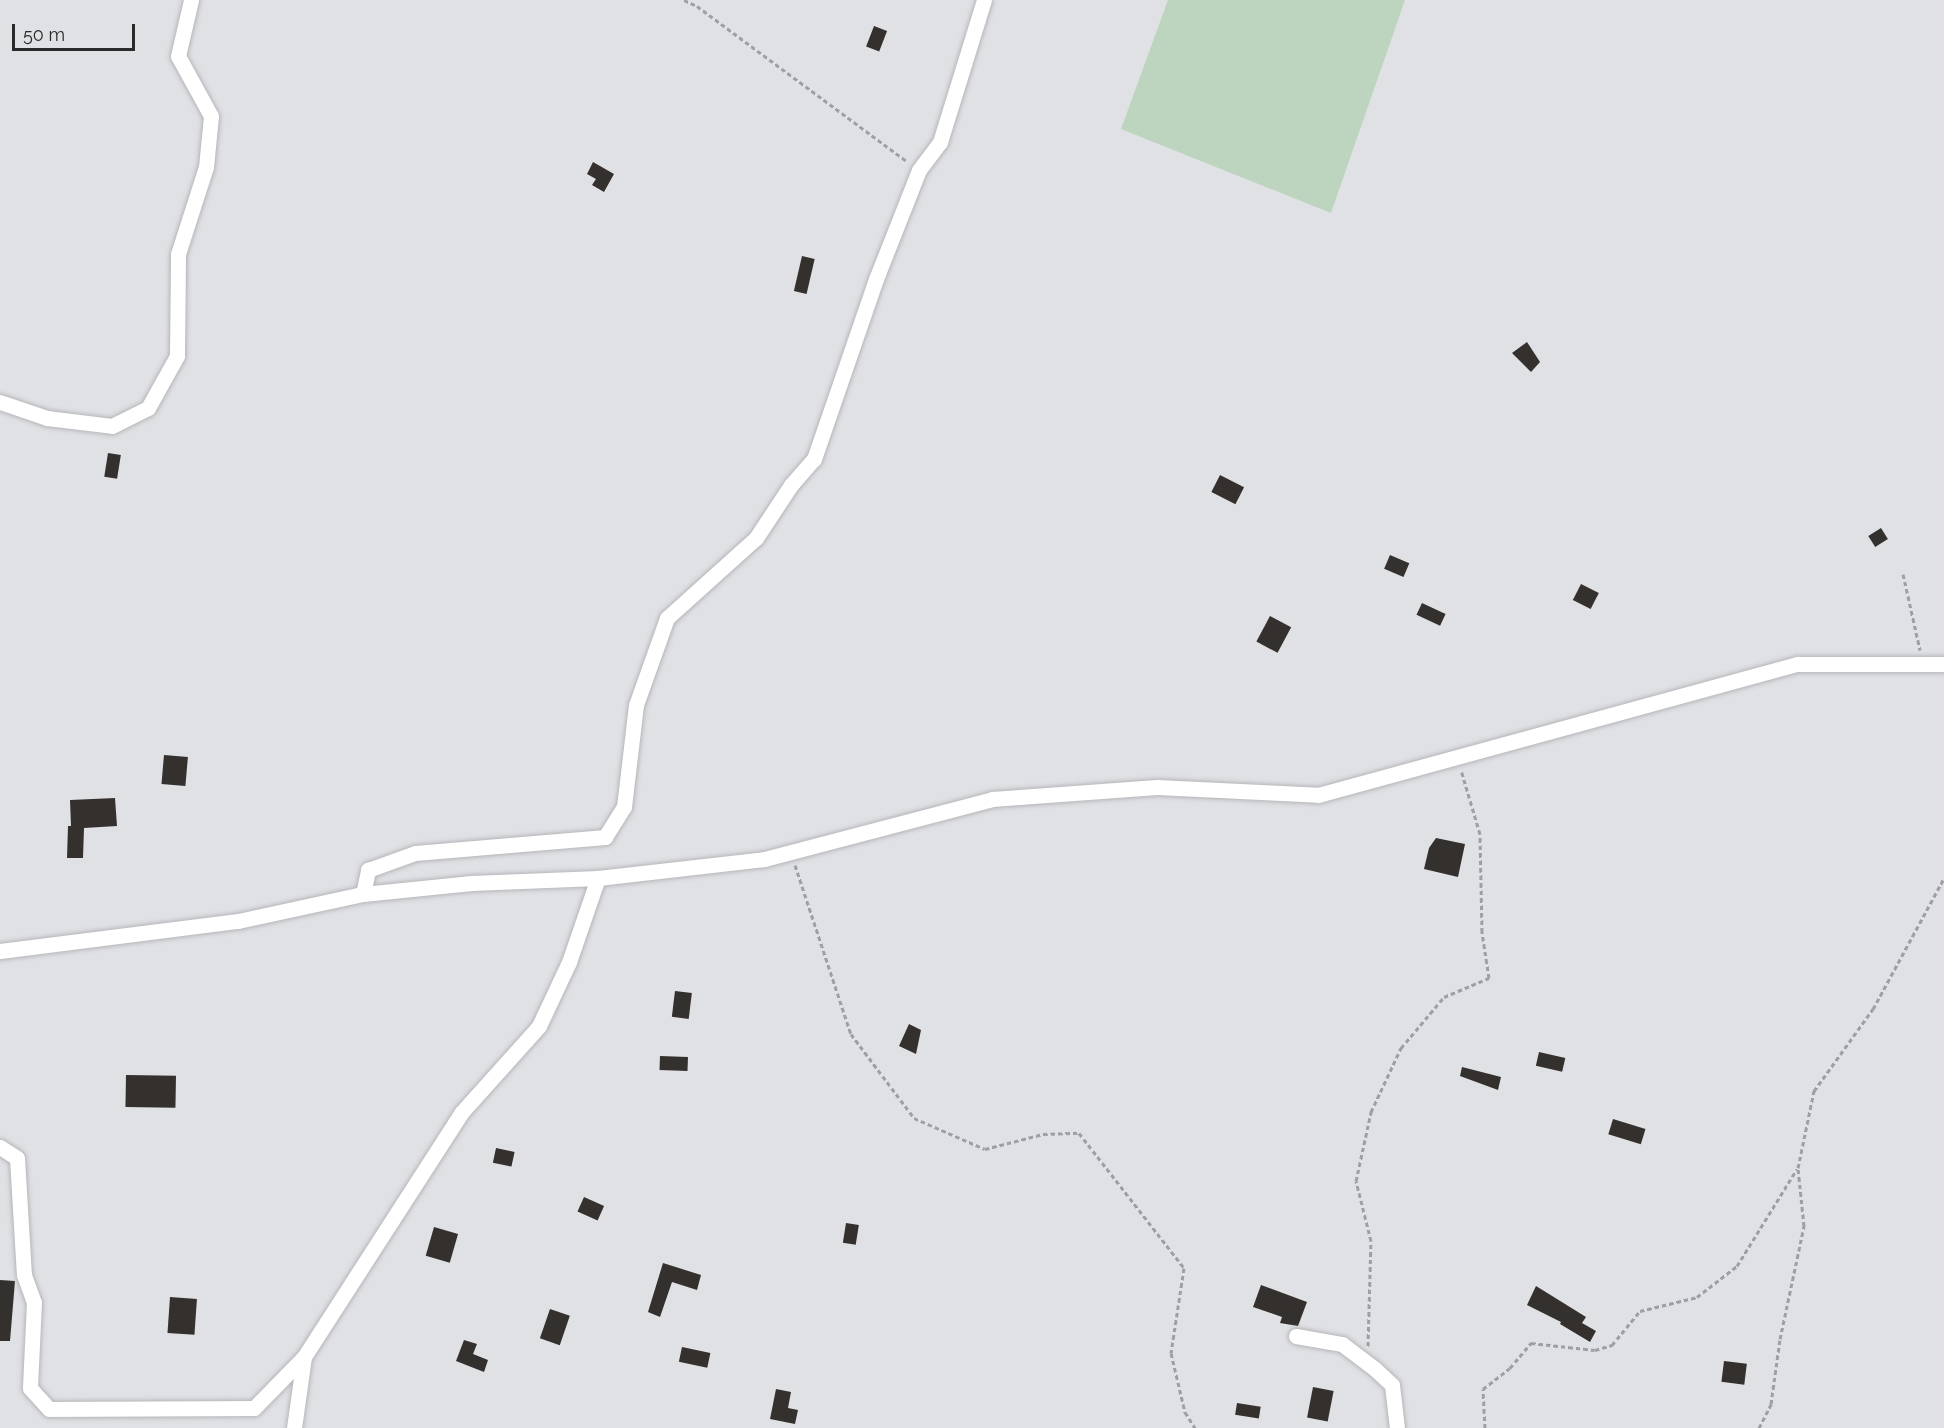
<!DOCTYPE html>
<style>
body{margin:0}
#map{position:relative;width:1944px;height:1428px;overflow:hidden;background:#e0e1e5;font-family:Raleway,sans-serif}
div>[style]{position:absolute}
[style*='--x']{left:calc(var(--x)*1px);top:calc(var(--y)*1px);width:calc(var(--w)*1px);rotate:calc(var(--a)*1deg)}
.green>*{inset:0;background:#bdd4be}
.building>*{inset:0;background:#33302e;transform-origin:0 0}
.path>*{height:3px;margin-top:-1.5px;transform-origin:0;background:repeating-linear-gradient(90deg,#9e9fa2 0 4.5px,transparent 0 7.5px)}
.roads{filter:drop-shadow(0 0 2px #b5b6b9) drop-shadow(0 0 2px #b5b6b9)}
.minor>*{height:15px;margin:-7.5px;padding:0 7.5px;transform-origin:7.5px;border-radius:7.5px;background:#fff}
span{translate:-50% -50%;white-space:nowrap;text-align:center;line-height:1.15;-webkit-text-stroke:6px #e0e1e5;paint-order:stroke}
.scale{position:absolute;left:12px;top:24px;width:123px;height:27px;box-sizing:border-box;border:3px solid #292a2b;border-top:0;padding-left:8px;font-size:18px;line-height:21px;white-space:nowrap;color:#292a2b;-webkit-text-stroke:4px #e0e1e5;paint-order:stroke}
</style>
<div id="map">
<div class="green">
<div style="clip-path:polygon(1168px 0,1405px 0,1331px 213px,1121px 129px)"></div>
</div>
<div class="building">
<div style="left:874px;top:26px;width:14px;height:22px;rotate:21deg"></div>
<div style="clip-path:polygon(593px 162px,614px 174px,604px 192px,592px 185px,596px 179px,587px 174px)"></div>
<div style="left:802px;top:256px;width:13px;height:36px;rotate:13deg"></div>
<div style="clip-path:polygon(1527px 342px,1540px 362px,1531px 372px,1512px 353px)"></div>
<div style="left:108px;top:453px;width:13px;height:24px;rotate:9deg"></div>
<div style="left:1220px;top:475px;width:27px;height:19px;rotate:27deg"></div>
<div style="left:1881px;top:528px;width:13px;height:15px;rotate:58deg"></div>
<div style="left:1390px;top:555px;width:21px;height:15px;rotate:23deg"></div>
<div style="left:1581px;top:584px;width:20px;height:18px;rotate:27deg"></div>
<div style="left:1422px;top:603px;width:26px;height:13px;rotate:25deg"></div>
<div style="left:1270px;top:616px;width:24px;height:29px;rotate:28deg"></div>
<div style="left:164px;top:755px;width:24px;height:29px;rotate:5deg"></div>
<div style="clip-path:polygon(115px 798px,117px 826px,84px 828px,83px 858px,67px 858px,68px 826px,71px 826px,70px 800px)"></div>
<div style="clip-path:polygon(1436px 838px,1465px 844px,1458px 877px,1424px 869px,1429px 848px)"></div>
<div style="left:675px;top:991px;width:17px;height:26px;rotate:7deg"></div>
<div style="clip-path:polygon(909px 1024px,921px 1030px,916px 1054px,899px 1046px)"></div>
<div style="left:1539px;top:1052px;width:27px;height:14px;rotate:13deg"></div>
<div style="left:660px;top:1056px;width:28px;height:14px;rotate:2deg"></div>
<div style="clip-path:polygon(1462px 1067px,1501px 1077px,1498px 1090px,1460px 1076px)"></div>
<div style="left:126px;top:1075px;width:50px;height:32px;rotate:1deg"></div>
<div style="left:1613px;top:1119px;width:34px;height:16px;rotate:17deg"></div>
<div style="left:496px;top:1148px;width:19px;height:15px;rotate:12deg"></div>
<div style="left:584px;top:1197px;width:22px;height:16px;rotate:24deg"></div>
<div style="left:846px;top:1223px;width:13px;height:20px;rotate:9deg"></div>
<div style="left:434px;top:1227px;width:25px;height:30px;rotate:16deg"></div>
<div style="clip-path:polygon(663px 1263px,701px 1275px,697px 1290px,672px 1282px,660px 1317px,648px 1312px)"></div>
<div style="clip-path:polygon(0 1280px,15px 1281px,10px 1341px,0 1341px)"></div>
<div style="clip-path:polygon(1261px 1285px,1307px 1302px,1298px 1326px,1280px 1323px,1282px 1317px,1253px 1307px)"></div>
<div style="clip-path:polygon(1536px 1286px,1586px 1317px,1582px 1323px,1596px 1331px,1590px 1342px,1560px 1324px,1561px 1322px,1527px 1305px)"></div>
<div style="left:170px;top:1297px;width:27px;height:36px;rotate:4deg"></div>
<div style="left:550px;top:1309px;width:21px;height:31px;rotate:19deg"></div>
<div style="clip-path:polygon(464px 1340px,477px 1344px,473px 1354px,488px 1360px,484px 1372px,456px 1361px)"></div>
<div style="left:682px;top:1347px;width:29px;height:15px;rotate:12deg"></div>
<div style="left:1724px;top:1361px;width:23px;height:21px;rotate:7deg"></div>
<div style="left:1313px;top:1387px;width:21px;height:31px;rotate:11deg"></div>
<div style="clip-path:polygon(776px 1389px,791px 1392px,788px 1408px,798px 1410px,795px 1424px,770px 1419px)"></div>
<div style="left:1237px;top:1403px;width:24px;height:12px;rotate:9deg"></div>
</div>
<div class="path">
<div style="--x:684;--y:0;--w:14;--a:25"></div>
<div style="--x:697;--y:6;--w:262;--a:36.5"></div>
<div style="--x:1903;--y:574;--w:78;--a:77.4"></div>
<div style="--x:795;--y:865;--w:178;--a:71.7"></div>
<div style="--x:851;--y:1034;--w:105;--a:53.1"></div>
<div style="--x:914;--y:1118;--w:77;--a:23.6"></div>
<div style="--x:985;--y:1149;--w:60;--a:-14.5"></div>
<div style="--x:1043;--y:1134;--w:36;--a:-2"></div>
<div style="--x:1079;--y:1133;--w:171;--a:52.1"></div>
<div style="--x:1184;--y:1268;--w:86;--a:98.7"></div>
<div style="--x:1171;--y:1353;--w:61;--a:76.7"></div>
<div style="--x:1185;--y:1412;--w:19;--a:58"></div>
<div style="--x:1368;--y:1346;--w:105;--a:-88.4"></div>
<div style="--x:1371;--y:1241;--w:62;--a:-104"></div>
<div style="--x:1356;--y:1181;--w:71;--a:-77.7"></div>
<div style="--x:1371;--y:1112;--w:71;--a:-64.9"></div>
<div style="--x:1401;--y:1048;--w:67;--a:-49.9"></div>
<div style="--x:1444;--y:997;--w:49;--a:-22.9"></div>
<div style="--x:1489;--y:978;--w:47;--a:-98.7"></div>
<div style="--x:1482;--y:932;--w:98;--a:-91.2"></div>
<div style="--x:1480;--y:834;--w:67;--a:-106.5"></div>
<div style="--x:1485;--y:1428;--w:39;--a:-93"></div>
<div style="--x:1483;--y:1389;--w:34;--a:-38"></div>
<div style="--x:1510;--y:1368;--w:33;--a:-50"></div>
<div style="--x:1531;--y:1343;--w:64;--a:6.2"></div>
<div style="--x:1595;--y:1350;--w:18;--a:-16"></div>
<div style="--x:1612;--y:1345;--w:44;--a:-50.5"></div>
<div style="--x:1640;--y:1311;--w:59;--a:-13.8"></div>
<div style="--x:1697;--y:1297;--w:51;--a:-37.8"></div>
<div style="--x:1737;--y:1266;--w:114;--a:-58.3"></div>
<div style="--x:1759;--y:1428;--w:27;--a:-63"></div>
<div style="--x:1771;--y:1404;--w:66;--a:-82.1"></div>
<div style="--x:1780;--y:1339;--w:116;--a:-78"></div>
<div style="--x:1804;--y:1226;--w:58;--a:-95.9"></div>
<div style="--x:1798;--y:1168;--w:79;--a:-78.3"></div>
<div style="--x:1814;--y:1091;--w:101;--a:-54.3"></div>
<div style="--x:1873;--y:1009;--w:149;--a:-61.5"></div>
</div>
<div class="roads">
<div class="minor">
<div style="--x:0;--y:402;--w:50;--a:18.8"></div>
<div style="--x:47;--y:418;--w:65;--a:7"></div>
<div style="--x:112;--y:426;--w:40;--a:-26.6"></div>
<div style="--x:148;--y:408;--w:60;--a:-60.9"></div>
<div style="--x:177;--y:356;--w:102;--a:-89.4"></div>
<div style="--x:178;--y:254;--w:91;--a:-72.2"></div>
<div style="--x:206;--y:167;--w:51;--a:-84.4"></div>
<div style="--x:211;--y:116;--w:68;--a:-118.8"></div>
<div style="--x:178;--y:56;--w:57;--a:-76.9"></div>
<div style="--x:363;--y:894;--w:25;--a:-78"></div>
<div style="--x:368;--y:870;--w:50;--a:-19.9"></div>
<div style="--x:415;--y:853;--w:191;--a:-4.8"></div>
<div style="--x:605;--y:837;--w:36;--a:-58"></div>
<div style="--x:624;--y:807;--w:103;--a:-83.3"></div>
<div style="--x:636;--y:705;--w:92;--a:-70.4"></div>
<div style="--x:667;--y:618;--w:120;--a:-42"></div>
<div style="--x:756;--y:538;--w:64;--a:-56.6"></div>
<div style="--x:791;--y:485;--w:35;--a:-49"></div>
<div style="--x:814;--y:459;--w:190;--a:-71"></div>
<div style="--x:876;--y:279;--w:117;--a:-68.5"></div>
<div style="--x:919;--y:170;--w:35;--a:-53"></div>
<div style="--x:940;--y:142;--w:149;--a:-72.8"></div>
<div style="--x:0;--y:951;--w:240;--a:-7.2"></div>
<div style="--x:238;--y:921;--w:128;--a:-12.2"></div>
<div style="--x:363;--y:894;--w:109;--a:-5.8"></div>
<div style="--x:471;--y:883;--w:127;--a:-2.3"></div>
<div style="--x:598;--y:878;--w:167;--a:-6.5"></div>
<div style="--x:764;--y:859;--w:236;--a:-14.7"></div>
<div style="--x:992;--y:799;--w:165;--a:-4.2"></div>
<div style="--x:1157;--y:787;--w:161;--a:2.8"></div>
<div style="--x:1318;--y:795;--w:497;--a:-15.3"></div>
<div style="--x:1797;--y:664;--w:147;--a:0"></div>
<div style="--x:0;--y:1147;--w:20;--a:33"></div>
<div style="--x:17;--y:1158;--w:117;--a:86.6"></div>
<div style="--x:24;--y:1275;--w:29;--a:70"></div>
<div style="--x:34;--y:1302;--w:86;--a:92.7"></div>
<div style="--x:30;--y:1388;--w:28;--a:48"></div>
<div style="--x:49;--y:1409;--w:205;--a:-0.3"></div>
<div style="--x:254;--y:1408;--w:71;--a:-45.6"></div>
<div style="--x:1296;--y:1336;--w:47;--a:9.9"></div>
<div style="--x:1342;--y:1344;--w:41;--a:37.1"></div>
<div style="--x:1375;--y:1369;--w:23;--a:43"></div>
<div style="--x:1392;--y:1385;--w:43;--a:83.4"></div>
<div style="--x:294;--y:1428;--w:72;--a:-82"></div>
<div style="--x:304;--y:1357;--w:290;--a:-57.2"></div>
<div style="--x:461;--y:1113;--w:117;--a:-48.1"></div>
<div style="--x:539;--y:1026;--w:71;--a:-64.9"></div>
<div style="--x:569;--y:962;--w:89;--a:-71"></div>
</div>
</div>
<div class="scale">50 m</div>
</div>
